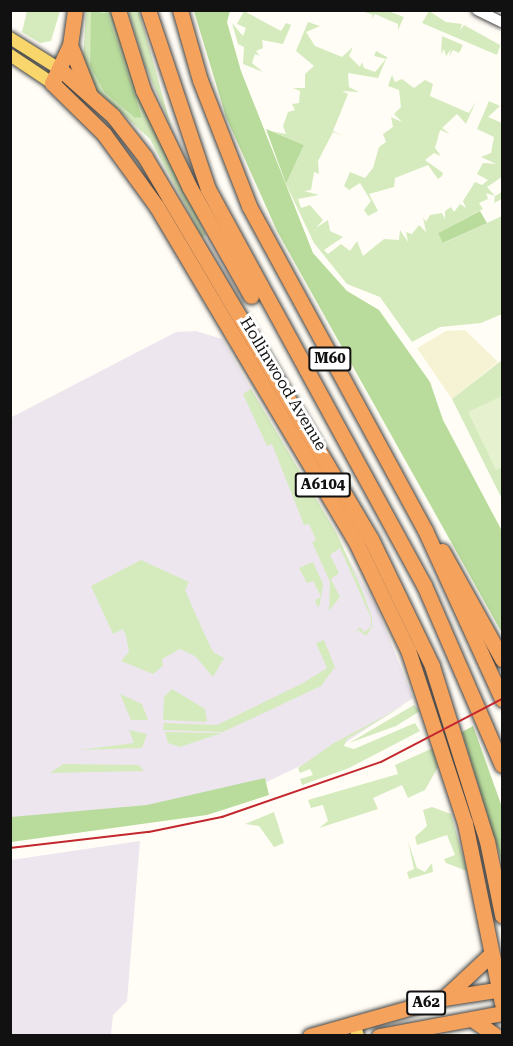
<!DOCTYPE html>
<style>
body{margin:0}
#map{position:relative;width:513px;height:1046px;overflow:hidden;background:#fffdf5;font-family:"Roboto Serif",serif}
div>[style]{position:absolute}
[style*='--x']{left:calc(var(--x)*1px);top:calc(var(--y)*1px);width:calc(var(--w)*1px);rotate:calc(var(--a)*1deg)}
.industrial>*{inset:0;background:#eee6ef}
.farmland>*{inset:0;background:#f6f3d4}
.green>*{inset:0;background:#d5ebbd}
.forest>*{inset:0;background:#b9dc9c}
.pitch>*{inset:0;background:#e6f2cf}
.roads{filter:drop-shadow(0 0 2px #444) drop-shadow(0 0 2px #444)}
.minor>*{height:10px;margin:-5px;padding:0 5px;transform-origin:5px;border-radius:5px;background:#fff}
.major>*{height:12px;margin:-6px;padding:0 6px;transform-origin:6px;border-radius:6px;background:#f9d66b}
.highway>*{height:15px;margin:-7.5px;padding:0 7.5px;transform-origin:7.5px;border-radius:7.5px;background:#f5a25d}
.tram>*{height:1.5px;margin:-0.75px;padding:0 0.75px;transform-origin:0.75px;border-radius:0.75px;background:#c4262e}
span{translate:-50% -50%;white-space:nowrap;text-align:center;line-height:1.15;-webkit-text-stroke:6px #fff;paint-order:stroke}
.shield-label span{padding:2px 4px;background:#fff;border:2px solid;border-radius:4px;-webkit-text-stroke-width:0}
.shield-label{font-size:15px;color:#111;font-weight:700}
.street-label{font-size:16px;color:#111}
.frame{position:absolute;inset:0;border:12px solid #111;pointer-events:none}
</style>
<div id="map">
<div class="industrial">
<div style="clip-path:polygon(196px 331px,222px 339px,377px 608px,413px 698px,336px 749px,218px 805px,11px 834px,10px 418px,176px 332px)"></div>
<div style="clip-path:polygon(140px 841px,127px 1001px,113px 1015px,111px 1035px,11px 1035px,11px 860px)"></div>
</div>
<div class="farmland">
<div style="clip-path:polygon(465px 330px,498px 362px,452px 399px,417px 348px,446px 331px)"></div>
</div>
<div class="green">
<div style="clip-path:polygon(27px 11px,60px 11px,51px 41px,40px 43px,22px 32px)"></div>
<div style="clip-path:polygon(86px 11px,92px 11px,90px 66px,104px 92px,135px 118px,142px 116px,104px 11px,111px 11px,136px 87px,206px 235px,202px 237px,150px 139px,94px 88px,83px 59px)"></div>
<div style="clip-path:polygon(128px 11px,139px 11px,171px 126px,144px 63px)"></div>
<div style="clip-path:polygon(244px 11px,281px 31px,286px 23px,291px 25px,283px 44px,262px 40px,263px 48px,256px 51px,260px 56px,255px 54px,252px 63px,263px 72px,243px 64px,244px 47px,238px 44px,232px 23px,243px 36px,246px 28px,237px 24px)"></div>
<div style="clip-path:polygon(362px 11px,388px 11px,404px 17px,398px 30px,398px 24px,375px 14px,371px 20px,373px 15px)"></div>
<div style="clip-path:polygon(429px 11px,446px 22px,462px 24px,460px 30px,464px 25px,500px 45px,502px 40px,497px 55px,422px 23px)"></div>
<div style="clip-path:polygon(308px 22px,320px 26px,306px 32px,315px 46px,342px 57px,353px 47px,349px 56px,360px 67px,362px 62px,364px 68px,375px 72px,386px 59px,374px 56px,376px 51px,387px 57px,378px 78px,348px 73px,349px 87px,359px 92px,342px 91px,348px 94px,333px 131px,344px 136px,333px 132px,318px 161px,319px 174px,314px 172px,311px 190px,304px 191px,319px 195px,298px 199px,301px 208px,310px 205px,323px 220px,316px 228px,328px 220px,330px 231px,343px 237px,324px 250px,328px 254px,341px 244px,350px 251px,357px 241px,363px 256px,384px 239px,399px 240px,400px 230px,408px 242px,406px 232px,412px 234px,419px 225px,426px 232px,423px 217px,426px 222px,430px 215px,442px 213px,445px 219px,445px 211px,451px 207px,454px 212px,460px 204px,466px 208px,463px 201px,475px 182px,482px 185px,488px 180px,477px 174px,483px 163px,496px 164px,481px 157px,491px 153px,494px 137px,477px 129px,489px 101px,500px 106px,488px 117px,502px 123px,502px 177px,487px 187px,495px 196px,502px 192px,502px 199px,494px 203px,495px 196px,486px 193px,488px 199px,479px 203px,483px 209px,438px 233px,444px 243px,502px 216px,502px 314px,481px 323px,440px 327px,412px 342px,380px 297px,347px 284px,314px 243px,286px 184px,304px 145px,271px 131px,286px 134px,283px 126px,288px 112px,295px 110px,292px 104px,299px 103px,300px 91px,293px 88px,305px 88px,305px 74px,314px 66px,296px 51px)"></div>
<div style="clip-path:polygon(442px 36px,463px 45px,459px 53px,453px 50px,449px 57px,451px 49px,446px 56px,444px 49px,441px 54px)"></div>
<div style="clip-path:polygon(392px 75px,395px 82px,402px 79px,414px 88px,425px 80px,433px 84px,430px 96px,469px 113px,476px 101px,466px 124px,457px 114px,442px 128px,450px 134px,440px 130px,435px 148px,441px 156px,434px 153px,425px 160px,443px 173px,442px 176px,438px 179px,428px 165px,395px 178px,394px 187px,369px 194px,378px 211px,368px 216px,364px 210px,371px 201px,360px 183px,349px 190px,344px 186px,350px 172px,365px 178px,373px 168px,379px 147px,386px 142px,383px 134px,393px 127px,391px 117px,402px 122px,394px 114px,401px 107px,399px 90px,388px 86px)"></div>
<div style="clip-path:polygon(502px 360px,502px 499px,452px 399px)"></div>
<div style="clip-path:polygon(251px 389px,337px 534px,362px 590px,372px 618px,372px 627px,366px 636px,358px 630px,353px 634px,360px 627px,364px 632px,371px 627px,371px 618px,340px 548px,330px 555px,339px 573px,331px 579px,340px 597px,329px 611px,330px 582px,312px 542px,316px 540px,309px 524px,304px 525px,272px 444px,267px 446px,243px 394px)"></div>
<div style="clip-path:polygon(141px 560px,189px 582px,185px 590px,203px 631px,213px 652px,224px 658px,213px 677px,195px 656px,180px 649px,162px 659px,163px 666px,153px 674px,121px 661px,129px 652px,126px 636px,123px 629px,113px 634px,91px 586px)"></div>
<div style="clip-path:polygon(313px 562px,323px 584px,320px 604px,318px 608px,315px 600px,321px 597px,313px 581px,307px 583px,299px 568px)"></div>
<div style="clip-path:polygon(324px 640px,335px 667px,321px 686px,223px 732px,163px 730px,164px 723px,217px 725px,303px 683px,327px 668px,316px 643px)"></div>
<div style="clip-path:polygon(172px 689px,205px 709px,207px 722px,163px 720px,164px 697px)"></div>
<div style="clip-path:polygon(120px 694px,142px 704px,148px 720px,131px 720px)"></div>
<div style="clip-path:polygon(405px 705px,347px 739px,344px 746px,354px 749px,415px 723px,420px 731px,349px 768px,302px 785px,300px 779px,313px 775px,310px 769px,300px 773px,298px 768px,334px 743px)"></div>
<div style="clip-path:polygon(414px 705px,420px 711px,396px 726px,349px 743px)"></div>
<div style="clip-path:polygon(129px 730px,147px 734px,142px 748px,79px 750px,134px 743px)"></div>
<div style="clip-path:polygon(165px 732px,222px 733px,180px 747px,168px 743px)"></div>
<div style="clip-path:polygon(433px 748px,438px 767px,425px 790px,408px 798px,402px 785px,373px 798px,378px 809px,319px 828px,328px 821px,323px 805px,311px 808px,308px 800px,398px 774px,395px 765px)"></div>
<div style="clip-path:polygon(63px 764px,139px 765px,144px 771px,50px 773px)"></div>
<div style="clip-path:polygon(432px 807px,451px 814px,467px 871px,446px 863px,444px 859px,455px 855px,447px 835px,417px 845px,415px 837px,427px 826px,423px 810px)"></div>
<div style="clip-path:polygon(274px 812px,284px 843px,274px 847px,259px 826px,245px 824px)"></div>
<div style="clip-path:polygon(408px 841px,417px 868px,425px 872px,432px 863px,433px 872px,409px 879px,407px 872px,414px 869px)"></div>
</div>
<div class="forest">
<div style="clip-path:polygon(91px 11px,107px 13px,142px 117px,135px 118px,104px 92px,90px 66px)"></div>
<div style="clip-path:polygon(194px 11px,230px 11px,227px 22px,241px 71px,313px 253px,347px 291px,379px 310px,430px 382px,443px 420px,502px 531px,502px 633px,277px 231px,226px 117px)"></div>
<div style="clip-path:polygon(266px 129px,304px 145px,286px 184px)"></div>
<div style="clip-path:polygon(480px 211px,487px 223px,443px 243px,438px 233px)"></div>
<div style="clip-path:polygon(473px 726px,502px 807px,502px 862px,462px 732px)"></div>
<div style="clip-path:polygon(265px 778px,269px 795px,207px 815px,11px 842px,11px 817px,147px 805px)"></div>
</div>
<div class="pitch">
<div style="clip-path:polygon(502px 396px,502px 467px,496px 470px,468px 412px)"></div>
</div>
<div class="roads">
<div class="minor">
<div style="--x:477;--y:10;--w:28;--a:26"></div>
</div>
<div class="major">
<div style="--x:10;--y:38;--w:60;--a:32.1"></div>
<div style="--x:10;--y:55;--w:50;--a:33.7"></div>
<div style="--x:354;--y:1023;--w:14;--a:73"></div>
</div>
<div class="highway">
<div style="--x:75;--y:10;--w:35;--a:98"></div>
<div style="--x:70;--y:45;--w:42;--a:115.3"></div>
<div style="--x:52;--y:83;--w:73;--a:44.4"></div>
<div style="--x:104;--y:134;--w:90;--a:54"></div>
<div style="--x:157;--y:207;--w:387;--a:59.3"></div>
<div style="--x:355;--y:540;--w:122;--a:64.3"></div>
<div style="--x:408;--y:650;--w:182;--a:71.8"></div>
<div style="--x:465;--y:823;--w:184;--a:78.4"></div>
<div style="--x:118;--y:10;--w:84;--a:72.6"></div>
<div style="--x:143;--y:90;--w:109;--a:64.4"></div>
<div style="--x:190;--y:188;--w:124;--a:60.5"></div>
<div style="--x:148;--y:10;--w:189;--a:71.5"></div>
<div style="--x:208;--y:189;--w:451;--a:61.4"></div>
<div style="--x:424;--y:585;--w:196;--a:66.6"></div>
<div style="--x:180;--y:10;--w:73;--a:74.1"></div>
<div style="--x:200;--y:80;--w:135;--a:68.7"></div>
<div style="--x:249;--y:206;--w:369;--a:61.5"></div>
<div style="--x:425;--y:530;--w:186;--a:65.5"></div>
<div style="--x:70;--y:45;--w:52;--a:68.4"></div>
<div style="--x:61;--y:70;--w:69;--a:41.5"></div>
<div style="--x:113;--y:116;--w:52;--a:52"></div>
<div style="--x:145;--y:157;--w:444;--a:59.4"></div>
<div style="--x:371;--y:539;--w:141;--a:64.3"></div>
<div style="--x:432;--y:666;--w:183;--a:72.6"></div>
<div style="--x:487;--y:841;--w:76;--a:78.5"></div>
<div style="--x:442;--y:551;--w:124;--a:60.9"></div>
<div style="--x:444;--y:998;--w:62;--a:-43"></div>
<div style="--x:472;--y:1019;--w:29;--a:35"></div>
<div style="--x:310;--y:1036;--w:139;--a:-15.8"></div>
<div style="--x:444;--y:998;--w:59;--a:-8.8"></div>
<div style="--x:379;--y:1036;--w:125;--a:-10.6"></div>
</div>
</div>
<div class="tram">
<div style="--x:10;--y:848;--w:140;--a:-6.6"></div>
<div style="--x:149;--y:832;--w:75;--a:-11.6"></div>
<div style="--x:222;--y:817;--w:168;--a:-19.1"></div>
<div style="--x:381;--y:762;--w:136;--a:-27.5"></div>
</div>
<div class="shield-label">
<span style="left:330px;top:359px">M60</span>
<span style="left:323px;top:485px">A6104</span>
<span style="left:426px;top:1003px">A62</span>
</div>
<div class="street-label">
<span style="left:283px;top:384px;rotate:59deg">Hollinwood Avenue</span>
</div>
<div class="frame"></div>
</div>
